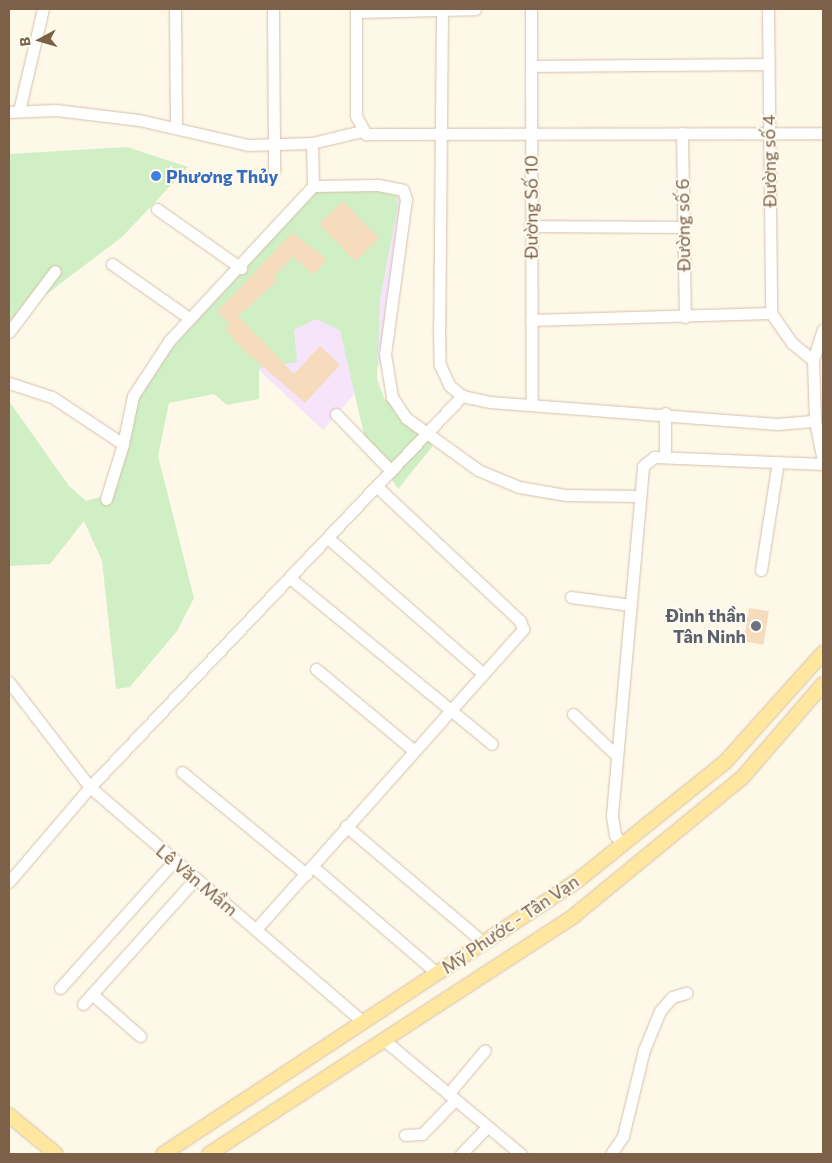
<!DOCTYPE html>
<meta charset="utf-8">
<style>
body{margin:0}
#map{position:relative;width:832px;height:1163px;overflow:hidden;background:#fef8e8;font-family:Commissioner,sans-serif}
div>[style]{position:absolute}
[style*='--x']{left:calc(var(--x)*1px);top:calc(var(--y)*1px);width:calc(var(--w)*1px);rotate:calc(var(--a)*1deg)}
.education>*{inset:0;background:#f6e4fb}
.green>*{inset:0;background:#d0efc4}
.building>*{inset:0;background:#f7dbbd;transform-origin:0 0}
.roads{filter:drop-shadow(0 0 1px #d3c1ac) drop-shadow(0 0 1px #d3c1ac)}
.minor>*{height:11px;margin:-5.5px;padding:0 5.5px;transform-origin:5.5px;border-radius:5.5px;background:#fff}
.major>*{height:14px;margin:-7px;padding:0 7px;transform-origin:7px;border-radius:7px;background:#ffe79f}
.dots>*{width:14px;height:14px;translate:-50% -50%;box-sizing:border-box;border:2px solid #fffbf1;border-radius:50%}
span{translate:-50% -50%;white-space:nowrap;text-align:center;line-height:1.15;-webkit-text-stroke:4px #fffbf1;paint-order:stroke}
.street-label{font-size:18px;color:#7c6148}
.shop-label{font-size:18px;color:#366cbe;font-weight:700}
.left{translate:0 -50%;text-align:left}
.worship-label{font-size:18px;color:#5b616d;font-weight:700}
.right{translate:-100% -50%;text-align:right}
.frame{position:absolute;inset:0;border:10px solid #7c6148;pointer-events:none}
.north{position:absolute;left:15px;top:15px;width:50px;height:50px;-webkit-text-stroke:4px #fffbf1;paint-order:stroke;rotate:264deg;font-size:14px;font-weight:700;line-height:20px;text-align:center;color:#7c6148}
.north::after{content:'';display:block;margin:auto;width:18px;height:22px;background:#7c6148;clip-path:polygon(50% 0,100% 100%,50% 72%,0 100%)}
</style>
<div id="map">
<div class="education">
<div style="clip-path:polygon(398px 190px,402px 195px,381px 363px,323px 430px,202px 317px)"></div>
</div>
<div class="green">
<div style="clip-path:polygon(127px 147px,188px 167px,122px 237px,44px 296px,9px 334px,9px 154px)"></div>
<div style="clip-path:polygon(395px 183px,398px 205px,380px 299px,377px 379px,384px 398px,428px 433px,432px 447px,398px 489px,365px 439px,340px 330px,316px 319px,294px 330px,297px 362px,259px 368px,259px 399px,227px 405px,214px 394px,169px 403px,158px 456px,194px 598px,177px 631px,130px 687px,116px 689px,102px 561px,84px 521px,50px 564px,9px 566px,9px 401px,69px 486px,86px 501px,112px 494px,127px 454px,135px 390px,313px 186px)"></div>
</div>
<div class="building">
<div style="left:343px;top:201px;width:52px;height:33px;rotate:46deg"></div>
<div style="clip-path:polygon(292px 233px,327px 259px,313px 275px,293px 256px,274px 276px,278px 280px,238px 316px,294px 374px,320px 346px,340px 365px,305px 403px,239px 346px,225px 328px,230px 324px,217px 312px)"></div>
<div style="left:749px;top:608px;width:20px;height:34px;rotate:9deg"></div>
</div>
<div class="roads">
<div class="minor">
<div style="--x:175;--y:9;--w:119;--a:89.5"></div>
<div style="--x:273;--y:9;--w:162;--a:89.6"></div>
<div style="--x:356;--y:9;--w:107;--a:90"></div>
<div style="--x:356;--y:116;--w:21;--a:61"></div>
<div style="--x:366;--y:134;--w:457;--a:-0.1"></div>
<div style="--x:531;--y:9;--w:395;--a:89.9"></div>
<div style="--x:768;--y:9;--w:304;--a:89.4"></div>
<div style="--x:442;--y:10;--w:316;--a:90.5"></div>
<div style="--x:439;--y:326;--w:39;--a:89"></div>
<div style="--x:440;--y:365;--w:23;--a:65"></div>
<div style="--x:450;--y:386;--w:16;--a:40"></div>
<div style="--x:462;--y:396;--w:29;--a:12"></div>
<div style="--x:490;--y:402;--w:288;--a:4.4"></div>
<div style="--x:777;--y:424;--w:38;--a:-5"></div>
<div style="--x:356;--y:12;--w:119;--a:-1.4"></div>
<div style="--x:531;--y:66;--w:237;--a:-0.5"></div>
<div style="--x:19;--y:111;--w:105;--a:-76.8"></div>
<div style="--x:9;--y:112;--w:47;--a:-2.4"></div>
<div style="--x:56;--y:110;--w:84;--a:6.9"></div>
<div style="--x:139;--y:120;--w:112;--a:12.9"></div>
<div style="--x:248;--y:145;--w:64;--a:-1.8"></div>
<div style="--x:312;--y:143;--w:51;--a:-13.5"></div>
<div style="--x:682;--y:133;--w:184;--a:89.1"></div>
<div style="--x:313;--y:186;--w:65;--a:-0.9"></div>
<div style="--x:378;--y:185;--w:25;--a:11"></div>
<div style="--x:403;--y:190;--w:9;--a:72"></div>
<div style="--x:406;--y:199;--w:156;--a:97.7"></div>
<div style="--x:385;--y:354;--w:44;--a:80.8"></div>
<div style="--x:392;--y:397;--w:25;--a:56"></div>
<div style="--x:406;--y:418;--w:89;--a:35.8"></div>
<div style="--x:478;--y:470;--w:44;--a:22.5"></div>
<div style="--x:519;--y:487;--w:48;--a:9.7"></div>
<div style="--x:566;--y:495;--w:73;--a:0.8"></div>
<div style="--x:157;--y:209;--w:103;--a:35.1"></div>
<div style="--x:530;--y:226;--w:153;--a:0.4"></div>
<div style="--x:112;--y:264;--w:94;--a:35"></div>
<div style="--x:531;--y:320;--w:240;--a:-1.7"></div>
<div style="--x:771;--y:313;--w:37;--a:55"></div>
<div style="--x:792;--y:343;--w:27;--a:39"></div>
<div style="--x:813;--y:360;--w:61;--a:88.1"></div>
<div style="--x:815;--y:421;--w:41;--a:78.7"></div>
<div style="--x:9;--y:332;--w:76;--a:-53"></div>
<div style="--x:813;--y:360;--w:32;--a:-72"></div>
<div style="--x:9;--y:383;--w:45;--a:18"></div>
<div style="--x:52;--y:397;--w:85;--a:33.5"></div>
<div style="--x:123;--y:444;--w:49;--a:-78.2"></div>
<div style="--x:133;--y:396;--w:66;--a:-56.8"></div>
<div style="--x:169;--y:341;--w:212;--a:-47.1"></div>
<div style="--x:313;--y:186;--w:43;--a:-91.3"></div>
<div style="--x:336;--y:414;--w:79;--a:46"></div>
<div style="--x:665;--y:457;--w:44;--a:-90"></div>
<div style="--x:106;--y:499;--w:58;--a:-72.8"></div>
<div style="--x:328;--y:538;--w:203;--a:41.2"></div>
<div style="--x:761;--y:570;--w:109;--a:-81.1"></div>
<div style="--x:290;--y:578;--w:261;--a:39.4"></div>
<div style="--x:571;--y:597;--w:60;--a:7.7"></div>
<div style="--x:316;--y:669;--w:125;--a:39.8"></div>
<div style="--x:9;--y:682;--w:133;--a:52.4"></div>
<div style="--x:90;--y:787;--w:125;--a:130.5"></div>
<div style="--x:573;--y:714;--w:61;--a:43.7"></div>
<div style="--x:182;--y:772;--w:161;--a:39.4"></div>
<div style="--x:346;--y:826;--w:180;--a:40.3"></div>
<div style="--x:623;--y:844;--w:12;--a:-132"></div>
<div style="--x:615;--y:835;--w:20;--a:-99"></div>
<div style="--x:612;--y:815;--w:350;--a:-84.9"></div>
<div style="--x:643;--y:466;--w:14;--a:-39"></div>
<div style="--x:654;--y:457;--w:169;--a:2.4"></div>
<div style="--x:312;--y:866;--w:165;--a:40.6"></div>
<div style="--x:256;--y:929;--w:402;--a:-48.3"></div>
<div style="--x:523;--y:629;--w:9;--a:-111"></div>
<div style="--x:520;--y:621;--w:197;--a:-136.8"></div>
<div style="--x:60;--y:988;--w:171;--a:-48.1"></div>
<div style="--x:92;--y:994;--w:64;--a:41.2"></div>
<div style="--x:83;--y:1004;--w:169;--a:-48.1"></div>
<div style="--x:363;--y:1022;--w:360;--a:-139.3"></div>
<div style="--x:90;--y:787;--w:540;--a:-46.43"></div>
<div style="--x:384;--y:1040;--w:178;--a:39.8"></div>
<div style="--x:448;--y:1094;--w:57;--a:-49.9"></div>
<div style="--x:405;--y:1135;--w:17;--a:-3"></div>
<div style="--x:422;--y:1134;--w:47;--a:-45.9"></div>
<div style="--x:461;--y:1154;--w:37;--a:-46"></div>
<div style="--x:611;--y:1154;--w:22;--a:-56"></div>
<div style="--x:623;--y:1136;--w:89;--a:-76.3"></div>
<div style="--x:644;--y:1050;--w:42;--a:-67.7"></div>
<div style="--x:660;--y:1011;--w:18;--a:-49"></div>
<div style="--x:672;--y:997;--w:15;--a:-16"></div>
</div>
<div class="major">
<div style="--x:9;--y:1115;--w:61;--a:39.7"></div>
<div style="--x:163;--y:1154;--w:496;--a:-33.4"></div>
<div style="--x:577;--y:881;--w:191;--a:-38.8"></div>
<div style="--x:726;--y:761;--w:145;--a:-48.1"></div>
<div style="--x:209;--y:1154;--w:437;--a:-33.1"></div>
<div style="--x:575;--y:915;--w:216;--a:-39.4"></div>
<div style="--x:742;--y:778;--w:124;--a:-49.2"></div>
</div>
</div>
<div class="dots">
<div style="left:156px;top:176px;background:#3f7fe0"></div>
<div style="left:756px;top:626px;background:#6b7280"></div>
</div>
<div class="street-label">
<span style="left:769px;top:161px;rotate:-91deg">Đường số 4</span>
<span style="left:531px;top:207px;rotate:-90deg">Đường Số 10</span>
<span style="left:683px;top:225px;rotate:-91deg">Đường số 6</span>
<span style="left:197px;top:880px;rotate:40deg">Lê Văn Mầm</span>
<span style="left:510px;top:924px;rotate:-34deg">Mỹ Phước - Tân Vạn</span>
</div>
<div class="shop-label">
<span class="left" style="left:166px;top:176px">Phương Thủy</span>
</div>
<div class="worship-label">
<span class="right" style="left:746px;top:626px">Đình thần<br>Tân Ninh</span>
</div>
<div class="frame"></div>
<div class="north">B</div>
</div>
